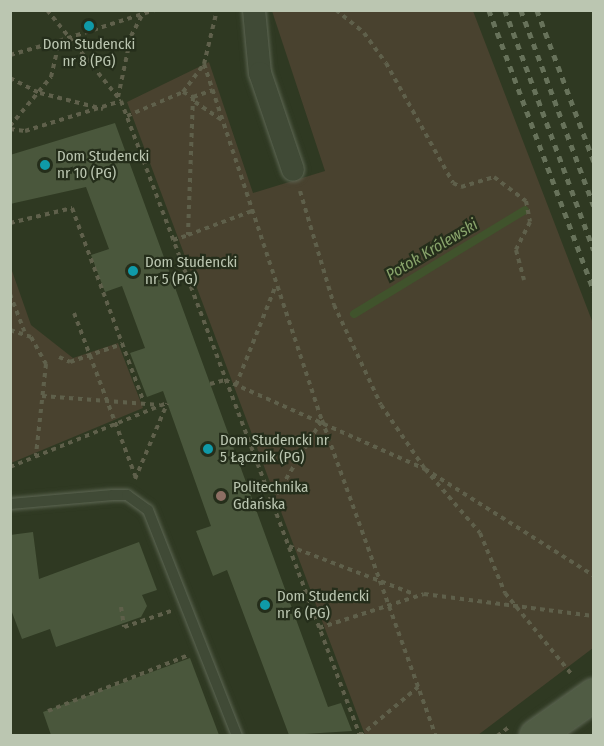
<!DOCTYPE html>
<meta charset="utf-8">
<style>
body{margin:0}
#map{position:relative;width:604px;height:746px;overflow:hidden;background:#2f3922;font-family:"Fira Sans Condensed",sans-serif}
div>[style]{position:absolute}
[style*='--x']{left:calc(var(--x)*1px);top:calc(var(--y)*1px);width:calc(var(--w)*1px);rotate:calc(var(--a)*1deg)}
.green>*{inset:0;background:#49422f}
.stream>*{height:8px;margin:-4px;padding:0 4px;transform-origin:4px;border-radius:4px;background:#40532c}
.building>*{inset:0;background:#4a573c}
.path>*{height:4px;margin-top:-2px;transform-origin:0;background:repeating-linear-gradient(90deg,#5f604b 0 4.5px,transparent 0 9px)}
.roads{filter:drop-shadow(0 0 2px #5e6754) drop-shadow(0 0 2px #5e6754)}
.service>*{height:10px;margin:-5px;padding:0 5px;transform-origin:5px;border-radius:5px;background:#404a36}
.minor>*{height:22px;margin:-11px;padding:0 11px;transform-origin:11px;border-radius:11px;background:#404a36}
.secondary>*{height:32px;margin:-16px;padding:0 16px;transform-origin:16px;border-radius:16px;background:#505c44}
.rail>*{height:4.5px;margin-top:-2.25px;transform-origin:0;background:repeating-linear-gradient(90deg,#67725a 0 6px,transparent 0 12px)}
.dots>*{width:16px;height:16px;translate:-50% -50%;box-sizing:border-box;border:3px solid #252e1b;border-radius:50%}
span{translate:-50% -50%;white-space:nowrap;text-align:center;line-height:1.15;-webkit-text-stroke:4.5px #252e1b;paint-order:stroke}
.poi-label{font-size:15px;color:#bbc6b1}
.left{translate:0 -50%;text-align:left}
.water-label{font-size:16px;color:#89a46b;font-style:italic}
.frame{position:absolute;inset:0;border:12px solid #bbc6b1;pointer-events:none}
</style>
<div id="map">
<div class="green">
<div style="clip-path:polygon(272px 11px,473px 11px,594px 326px,593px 648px,478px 735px,365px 735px,127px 102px,209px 62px,253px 193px,325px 171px)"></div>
<div style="clip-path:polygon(11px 268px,31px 325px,73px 358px,118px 343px,143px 408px,11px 463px)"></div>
</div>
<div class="stream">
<div style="--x:354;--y:314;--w:200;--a:-31.3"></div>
</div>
<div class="building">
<div style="clip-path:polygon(115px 123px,328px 707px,341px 703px,352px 731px,289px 735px,227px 570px,213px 576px,196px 531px,211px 526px,163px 391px,147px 397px,130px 353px,145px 348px,122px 286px,105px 292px,91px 255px,109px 249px,86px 187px,10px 204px,10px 155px)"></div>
<div style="clip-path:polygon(33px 532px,39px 579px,139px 542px,157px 590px,142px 595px,147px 606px,141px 617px,56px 647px,50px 629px,22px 639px,10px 607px,10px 535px)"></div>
<div style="clip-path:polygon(190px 658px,219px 735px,51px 735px,43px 712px)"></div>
</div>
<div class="path">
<div style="--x:47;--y:10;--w:117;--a:50.9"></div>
<div style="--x:121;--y:101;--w:678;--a:69.37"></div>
<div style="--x:336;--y:10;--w:36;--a:39"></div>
<div style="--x:364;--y:33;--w:37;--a:54"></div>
<div style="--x:386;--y:63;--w:137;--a:60.8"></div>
<div style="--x:453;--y:183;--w:9;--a:27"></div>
<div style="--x:461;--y:187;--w:34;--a:-17"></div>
<div style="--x:494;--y:177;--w:40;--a:37"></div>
<div style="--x:526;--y:201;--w:21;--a:79"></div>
<div style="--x:530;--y:222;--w:31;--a:117"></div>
<div style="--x:516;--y:250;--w:31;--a:75"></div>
<div style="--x:10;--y:55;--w:51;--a:-15.9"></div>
<div style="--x:204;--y:64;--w:375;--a:71.7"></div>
<div style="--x:322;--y:420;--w:336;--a:70.2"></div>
<div style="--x:10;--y:78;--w:34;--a:27"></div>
<div style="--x:40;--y:93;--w:65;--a:14.3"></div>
<div style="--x:183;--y:92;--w:11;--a:27"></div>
<div style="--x:193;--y:97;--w:21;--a:-19"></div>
<div style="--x:118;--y:97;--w:62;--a:-78"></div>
<div style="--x:131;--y:36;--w:24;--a:-62"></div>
<div style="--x:193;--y:97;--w:138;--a:92.1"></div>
<div style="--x:188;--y:235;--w:68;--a:-20.6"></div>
<div style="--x:195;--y:102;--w:32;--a:34"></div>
<div style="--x:127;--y:116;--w:61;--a:-23.2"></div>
<div style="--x:183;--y:92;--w:35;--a:-53"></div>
<div style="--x:204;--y:64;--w:56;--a:-76.5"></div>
<div style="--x:10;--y:126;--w:64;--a:-50.1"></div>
<div style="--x:51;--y:77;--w:37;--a:-77"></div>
<div style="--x:59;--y:41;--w:101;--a:-17.9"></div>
<div style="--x:10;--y:129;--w:15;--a:8"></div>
<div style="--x:25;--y:131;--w:101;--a:-17.4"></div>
<div style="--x:300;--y:191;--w:119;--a:73.4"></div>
<div style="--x:334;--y:305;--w:110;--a:64.8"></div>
<div style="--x:381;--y:405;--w:78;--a:55.5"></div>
<div style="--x:425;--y:469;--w:84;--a:49.3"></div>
<div style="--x:480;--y:533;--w:65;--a:67.4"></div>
<div style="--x:505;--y:593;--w:106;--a:50.7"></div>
<div style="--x:10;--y:223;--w:64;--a:-13.6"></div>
<div style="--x:72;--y:208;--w:208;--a:69.7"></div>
<div style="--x:173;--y:240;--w:16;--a:-18"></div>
<div style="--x:10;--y:294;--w:40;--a:69"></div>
<div style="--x:74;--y:313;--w:176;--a:69.4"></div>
<div style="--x:10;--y:330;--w:22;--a:18"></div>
<div style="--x:31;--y:337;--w:31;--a:61"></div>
<div style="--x:46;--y:364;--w:92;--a:96.3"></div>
<div style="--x:59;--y:357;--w:12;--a:24"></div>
<div style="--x:70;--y:362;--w:55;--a:-19.1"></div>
<div style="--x:210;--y:384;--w:16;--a:-15"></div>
<div style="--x:225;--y:380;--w:219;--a:24"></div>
<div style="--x:425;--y:469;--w:200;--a:32.3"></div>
<div style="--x:236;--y:385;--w:108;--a:-68.2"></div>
<div style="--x:42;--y:396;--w:118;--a:4.4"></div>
<div style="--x:10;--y:467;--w:170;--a:-22.2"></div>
<div style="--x:135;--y:479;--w:82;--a:-66.9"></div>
<div style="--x:272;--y:502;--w:96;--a:-58.6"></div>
<div style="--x:289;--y:546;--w:134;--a:21"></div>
<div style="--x:121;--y:607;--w:20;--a:81"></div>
<div style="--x:124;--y:627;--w:50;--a:-18.8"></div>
<div style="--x:319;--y:628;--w:110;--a:-17.9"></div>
<div style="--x:424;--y:594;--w:171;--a:7.4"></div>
<div style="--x:48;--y:711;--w:149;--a:-21.7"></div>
<div style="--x:360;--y:736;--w:76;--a:-40.2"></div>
<div style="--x:497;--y:736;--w:15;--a:-37"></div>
</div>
<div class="roads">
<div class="service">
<div style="--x:10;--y:504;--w:103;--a:-5"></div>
<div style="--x:113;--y:495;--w:14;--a:0"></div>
<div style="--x:127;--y:495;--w:26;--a:36"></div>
<div style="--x:148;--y:510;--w:243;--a:68.5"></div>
</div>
<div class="minor">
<div style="--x:254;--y:10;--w:63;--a:84.6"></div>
<div style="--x:260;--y:73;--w:102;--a:71.2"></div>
</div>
<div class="secondary">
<div style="--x:536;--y:736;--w:71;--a:-35.3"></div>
</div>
</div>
<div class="rail">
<div style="--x:489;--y:10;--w:300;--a:69.5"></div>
<div style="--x:505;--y:10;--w:256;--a:69.7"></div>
<div style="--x:521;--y:10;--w:209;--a:69.6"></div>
<div style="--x:537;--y:10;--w:162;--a:69.4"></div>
</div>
<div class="dots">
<div style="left:89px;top:26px;background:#0f9aa8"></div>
<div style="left:45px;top:165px;background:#0f9aa8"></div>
<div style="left:133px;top:271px;background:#0f9aa8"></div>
<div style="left:208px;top:449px;background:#0f9aa8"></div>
<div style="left:221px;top:496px;background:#8d6e63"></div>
<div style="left:265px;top:605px;background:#0f9aa8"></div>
</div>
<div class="poi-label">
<span style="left:89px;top:53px">Dom Studencki<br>nr 8 (PG)</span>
<span class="left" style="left:57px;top:165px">Dom Studencki<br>nr 10 (PG)</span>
<span class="left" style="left:145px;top:271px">Dom Studencki<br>nr 5 (PG)</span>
<span class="left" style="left:220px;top:449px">Dom Studencki nr<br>5 Łącznik (PG)</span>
<span class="left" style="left:233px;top:496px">Politechnika<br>Gdańska</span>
<span class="left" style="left:277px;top:605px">Dom Studencki<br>nr 6 (PG)</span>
</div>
<div class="water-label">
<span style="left:432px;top:250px;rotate:-31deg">Potok Królewski</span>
</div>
<div class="frame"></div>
</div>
